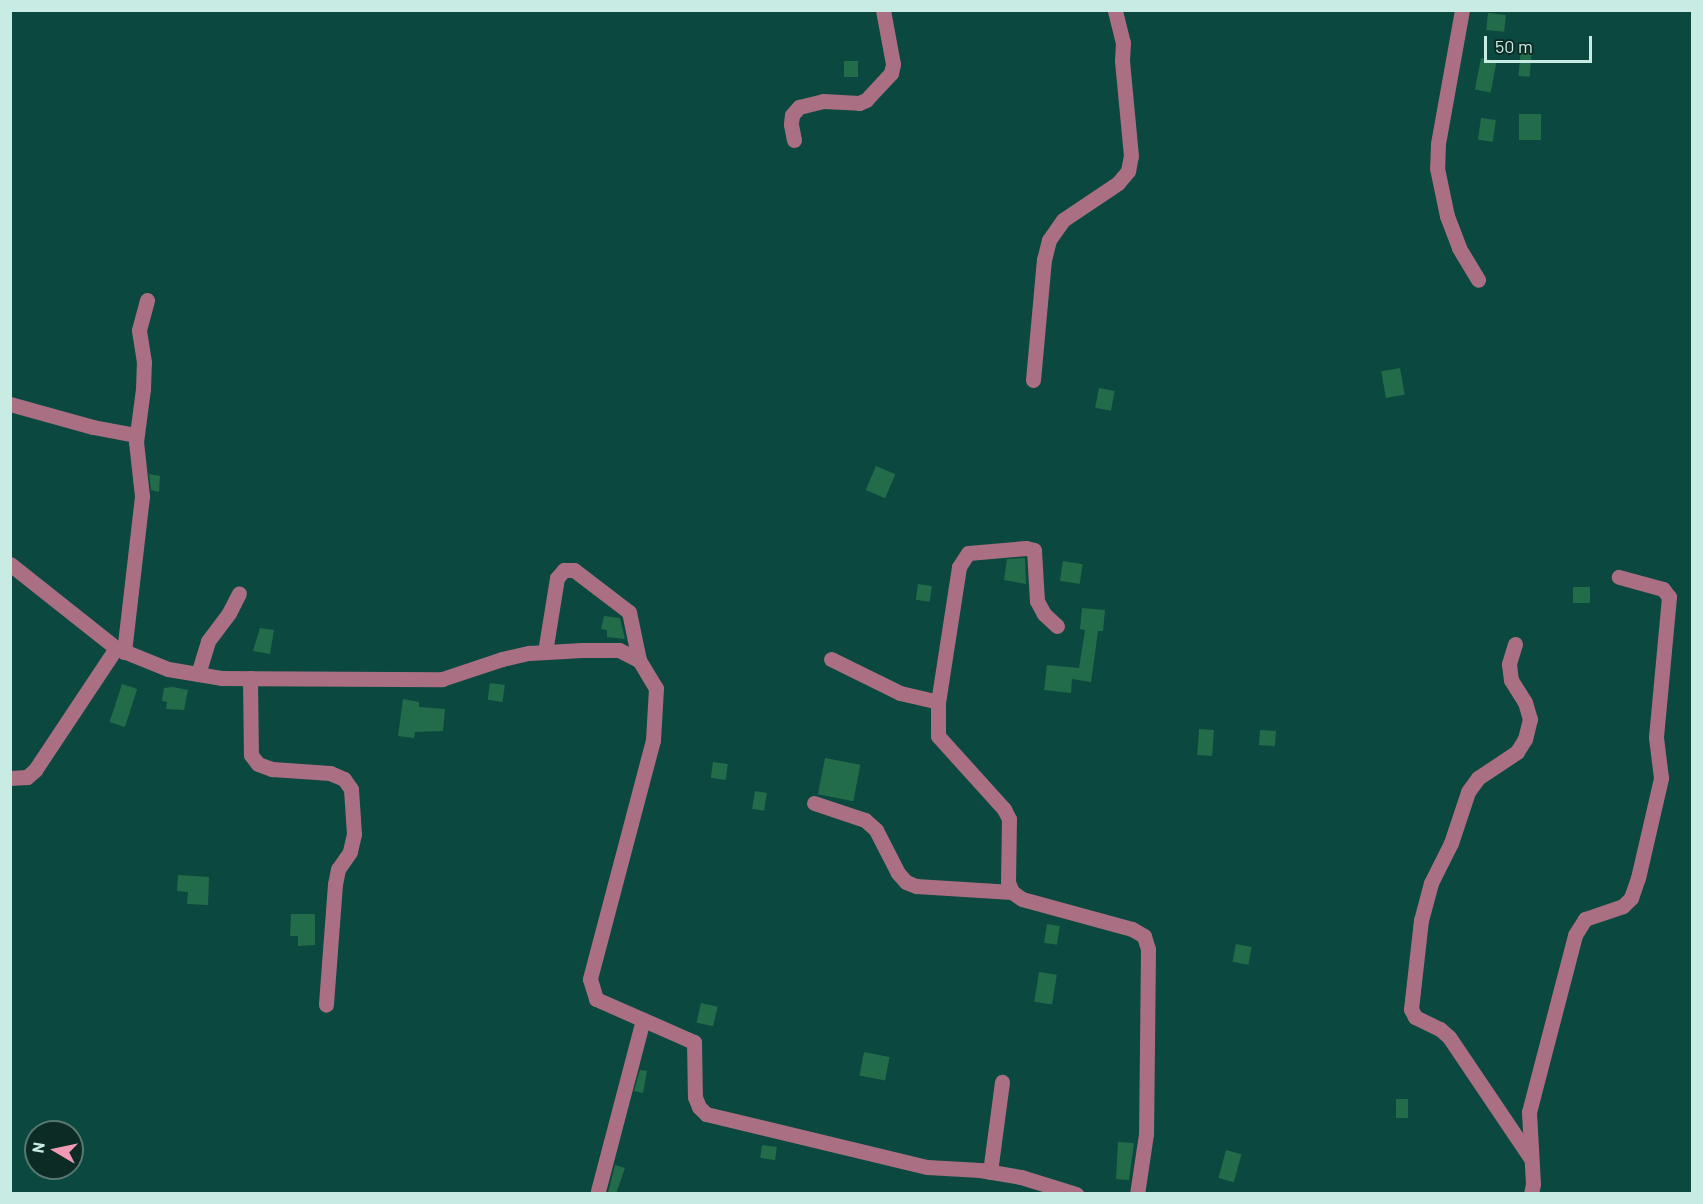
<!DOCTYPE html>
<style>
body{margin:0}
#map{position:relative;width:1703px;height:1204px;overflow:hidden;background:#0b483f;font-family:Barlow,sans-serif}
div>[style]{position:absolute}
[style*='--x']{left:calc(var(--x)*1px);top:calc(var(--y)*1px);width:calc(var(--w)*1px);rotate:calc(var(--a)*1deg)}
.building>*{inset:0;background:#236c4a;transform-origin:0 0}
.minor>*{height:15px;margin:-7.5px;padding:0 7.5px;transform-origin:7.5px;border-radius:7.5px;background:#aa6f82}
span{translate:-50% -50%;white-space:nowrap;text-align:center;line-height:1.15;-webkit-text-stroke:5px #0c2b25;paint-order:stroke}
.frame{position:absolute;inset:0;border:12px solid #c8ebe3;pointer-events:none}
.north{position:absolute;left:24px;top:1120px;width:60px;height:60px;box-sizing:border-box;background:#0c2b25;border:2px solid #577871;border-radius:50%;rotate:279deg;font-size:16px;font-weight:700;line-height:24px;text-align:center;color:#c8ebe3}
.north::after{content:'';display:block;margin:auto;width:21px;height:27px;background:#f09ab5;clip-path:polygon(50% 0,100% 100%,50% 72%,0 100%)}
.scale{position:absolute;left:1484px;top:36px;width:108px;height:27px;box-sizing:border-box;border:3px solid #c8ebe3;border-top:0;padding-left:8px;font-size:18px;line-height:21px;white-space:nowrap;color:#c8ebe3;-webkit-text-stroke:4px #0c2b25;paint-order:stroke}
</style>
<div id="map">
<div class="building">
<div style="left:1488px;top:13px;width:18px;height:17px;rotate:6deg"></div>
<div style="left:1521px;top:48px;width:11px;height:28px;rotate:5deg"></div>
<div style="left:1481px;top:58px;width:16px;height:32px;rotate:11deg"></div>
<div style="left:844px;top:61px;width:14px;height:16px"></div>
<div style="left:1519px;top:114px;width:22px;height:26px"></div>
<div style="left:1481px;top:118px;width:15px;height:22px;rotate:8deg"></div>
<div style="left:1400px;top:368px;width:27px;height:19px;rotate:80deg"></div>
<div style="left:1099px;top:388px;width:16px;height:20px;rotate:11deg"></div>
<div style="left:876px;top:466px;width:21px;height:26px;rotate:23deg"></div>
<div style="clip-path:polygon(149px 474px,160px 476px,159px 492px,151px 490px)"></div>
<div style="clip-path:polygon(1025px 558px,1026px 584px,1004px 580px,1007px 559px)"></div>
<div style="left:1063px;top:561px;width:20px;height:20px;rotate:9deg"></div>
<div style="left:918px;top:584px;width:14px;height:16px;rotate:8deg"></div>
<div style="left:1573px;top:587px;width:17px;height:16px"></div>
<div style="clip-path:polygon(1082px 608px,1105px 610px,1103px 631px,1098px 631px,1091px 682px,1072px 679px,1071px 693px,1044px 690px,1047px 665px,1079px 668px,1085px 630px,1080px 629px)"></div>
<div style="clip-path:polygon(604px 616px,620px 618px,625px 639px,607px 637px,607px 630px,601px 629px)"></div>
<div style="clip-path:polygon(260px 628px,274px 630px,270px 654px,253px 651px)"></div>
<div style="left:490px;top:683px;width:15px;height:17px;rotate:8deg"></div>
<div style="left:122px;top:684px;width:16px;height:40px;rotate:18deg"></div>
<div style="clip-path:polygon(173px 687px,188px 690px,184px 710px,166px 709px,167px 702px,162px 701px,164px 688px)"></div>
<div style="clip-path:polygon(403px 699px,419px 702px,419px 707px,445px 709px,443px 731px,415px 732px,414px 738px,398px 736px)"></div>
<div style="left:1199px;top:729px;width:15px;height:26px;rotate:4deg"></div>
<div style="left:1260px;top:730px;width:16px;height:15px;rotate:4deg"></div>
<div style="left:825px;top:758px;width:36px;height:37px;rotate:11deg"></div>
<div style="left:713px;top:762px;width:15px;height:16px;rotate:8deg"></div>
<div style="left:755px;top:791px;width:12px;height:18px;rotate:9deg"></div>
<div style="clip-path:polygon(178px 875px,209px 877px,208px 905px,187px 904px,188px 892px,177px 891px)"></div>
<div style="clip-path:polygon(291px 914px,315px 914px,315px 945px,298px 946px,298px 936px,290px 936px)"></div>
<div style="left:1047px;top:924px;width:13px;height:19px;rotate:9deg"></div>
<div style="left:1236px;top:944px;width:16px;height:18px;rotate:11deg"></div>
<div style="left:1039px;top:972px;width:18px;height:30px;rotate:9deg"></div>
<div style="left:701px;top:1003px;width:17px;height:20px;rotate:13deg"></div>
<div style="left:864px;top:1052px;width:26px;height:24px;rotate:11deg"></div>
<div style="clip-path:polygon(640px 1070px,647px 1071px,643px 1093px,634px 1091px)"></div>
<div style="left:1396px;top:1099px;width:12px;height:19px"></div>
<div style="clip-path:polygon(1118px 1142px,1134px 1143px,1129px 1180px,1116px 1179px)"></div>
<div style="left:762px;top:1145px;width:15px;height:13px;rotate:8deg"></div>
<div style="left:1226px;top:1150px;width:16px;height:29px;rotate:15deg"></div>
<div style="clip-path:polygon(615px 1165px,625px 1168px,616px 1194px,610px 1194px,608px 1193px)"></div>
</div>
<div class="minor">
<div style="--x:1462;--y:10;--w:136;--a:100.2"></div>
<div style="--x:1438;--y:144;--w:24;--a:92"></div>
<div style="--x:1437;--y:168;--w:49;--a:78.2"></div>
<div style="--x:1447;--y:216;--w:34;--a:69"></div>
<div style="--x:1459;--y:248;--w:37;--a:59"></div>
<div style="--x:794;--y:140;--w:16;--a:-101"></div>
<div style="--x:791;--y:124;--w:9;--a:-84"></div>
<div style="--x:792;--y:115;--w:11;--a:-49"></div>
<div style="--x:799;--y:107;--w:25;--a:-14"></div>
<div style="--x:823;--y:101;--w:36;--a:3"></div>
<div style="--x:859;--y:103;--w:8;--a:-23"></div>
<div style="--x:866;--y:100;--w:37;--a:-47"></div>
<div style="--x:891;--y:73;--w:9;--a:-77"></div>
<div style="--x:893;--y:64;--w:55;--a:-100.5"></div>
<div style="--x:1033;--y:380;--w:121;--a:-84.8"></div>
<div style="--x:1044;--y:260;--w:21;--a:-76"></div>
<div style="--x:1049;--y:240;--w:24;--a:-55"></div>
<div style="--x:1063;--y:220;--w:66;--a:-33.9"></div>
<div style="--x:1118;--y:183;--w:16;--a:-50"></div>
<div style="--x:1128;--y:171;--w:15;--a:-79"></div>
<div style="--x:1131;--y:156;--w:95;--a:-95.4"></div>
<div style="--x:1122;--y:61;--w:18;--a:-87"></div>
<div style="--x:1123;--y:43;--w:34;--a:-104"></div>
<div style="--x:10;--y:404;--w:86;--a:15.5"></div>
<div style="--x:93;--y:427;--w:44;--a:10.5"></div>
<div style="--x:10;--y:564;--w:135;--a:38.4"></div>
<div style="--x:116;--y:648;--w:56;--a:22"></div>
<div style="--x:168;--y:669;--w:55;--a:9.5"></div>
<div style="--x:222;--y:678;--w:220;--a:0.3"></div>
<div style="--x:442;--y:679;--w:63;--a:-18.4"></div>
<div style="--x:502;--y:659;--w:28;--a:-13"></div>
<div style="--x:529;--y:653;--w:53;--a:-3.2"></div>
<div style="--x:582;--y:650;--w:37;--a:0"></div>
<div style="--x:619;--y:650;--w:22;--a:27"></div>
<div style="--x:639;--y:660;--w:33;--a:59"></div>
<div style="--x:656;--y:688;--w:52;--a:93.3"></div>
<div style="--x:653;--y:740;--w:247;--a:104.8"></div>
<div style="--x:590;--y:979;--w:21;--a:73"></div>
<div style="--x:596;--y:999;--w:107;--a:23.7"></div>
<div style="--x:694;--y:1042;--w:55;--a:89"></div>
<div style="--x:695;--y:1097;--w:11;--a:68"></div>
<div style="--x:699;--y:1107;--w:10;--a:45"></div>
<div style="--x:706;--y:1114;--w:227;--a:13.5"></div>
<div style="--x:927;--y:1167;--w:53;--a:3.2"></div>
<div style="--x:980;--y:1170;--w:42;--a:9.7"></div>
<div style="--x:1021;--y:1177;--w:58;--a:17.2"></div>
<div style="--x:1057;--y:626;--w:18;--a:-137"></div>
<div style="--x:1044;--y:614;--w:15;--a:-118"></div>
<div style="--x:1037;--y:601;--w:51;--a:-93.4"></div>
<div style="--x:1034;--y:550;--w:8;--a:-166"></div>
<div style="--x:1026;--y:548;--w:58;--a:175.1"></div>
<div style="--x:968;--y:553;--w:17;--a:123"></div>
<div style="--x:959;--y:567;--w:137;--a:98.8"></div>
<div style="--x:938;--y:702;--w:34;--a:90"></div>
<div style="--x:938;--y:736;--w:98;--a:47.9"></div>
<div style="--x:1004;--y:809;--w:11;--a:63"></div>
<div style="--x:1009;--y:819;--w:63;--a:90.9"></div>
<div style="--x:1008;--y:882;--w:11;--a:68"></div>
<div style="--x:1012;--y:892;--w:12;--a:35"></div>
<div style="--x:1022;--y:899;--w:114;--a:15.3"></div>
<div style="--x:1132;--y:929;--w:14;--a:30"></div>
<div style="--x:1144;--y:936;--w:14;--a:73"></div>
<div style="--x:1148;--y:949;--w:185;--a:90.6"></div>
<div style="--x:1146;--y:1134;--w:61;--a:98.5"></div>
<div style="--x:1515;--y:644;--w:21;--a:107"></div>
<div style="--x:1509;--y:664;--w:16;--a:83"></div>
<div style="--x:1511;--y:680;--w:26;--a:58"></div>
<div style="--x:1525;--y:702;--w:18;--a:74"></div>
<div style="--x:1530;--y:719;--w:21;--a:104"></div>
<div style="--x:1525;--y:739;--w:15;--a:122"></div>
<div style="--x:1517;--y:752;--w:47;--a:146.3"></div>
<div style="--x:1478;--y:778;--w:17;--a:126"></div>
<div style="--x:1468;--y:792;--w:54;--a:108.4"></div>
<div style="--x:1451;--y:843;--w:45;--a:116.6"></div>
<div style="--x:1431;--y:883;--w:38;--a:105"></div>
<div style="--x:1421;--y:920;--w:90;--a:96.4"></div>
<div style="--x:1411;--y:1009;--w:9;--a:63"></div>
<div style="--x:1415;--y:1017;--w:28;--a:26"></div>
<div style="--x:1440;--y:1029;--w:12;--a:42"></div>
<div style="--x:1449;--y:1037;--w:145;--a:56"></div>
<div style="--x:124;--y:652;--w:157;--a:-83.4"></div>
<div style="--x:142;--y:496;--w:54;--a:-96.3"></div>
<div style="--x:136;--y:442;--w:53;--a:-82.5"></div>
<div style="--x:143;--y:389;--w:27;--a:-88"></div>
<div style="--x:144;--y:362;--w:32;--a:-99"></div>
<div style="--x:139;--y:330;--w:31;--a:-75"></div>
<div style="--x:545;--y:652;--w:75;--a:-80.8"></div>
<div style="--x:557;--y:578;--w:11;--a:-49"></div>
<div style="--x:564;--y:570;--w:10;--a:0"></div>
<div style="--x:574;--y:570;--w:69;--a:37.4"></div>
<div style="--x:629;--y:612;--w:49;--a:78.2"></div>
<div style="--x:831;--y:659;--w:77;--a:26.2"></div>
<div style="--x:900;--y:693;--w:39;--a:13"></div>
<div style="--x:198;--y:674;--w:34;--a:-73"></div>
<div style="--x:208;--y:641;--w:35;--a:-53"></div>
<div style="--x:229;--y:613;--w:22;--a:-63"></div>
<div style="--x:250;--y:678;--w:77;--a:89.3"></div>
<div style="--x:251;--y:755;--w:11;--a:52"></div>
<div style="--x:258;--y:764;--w:15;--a:20"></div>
<div style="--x:272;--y:769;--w:58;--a:3.9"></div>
<div style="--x:330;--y:773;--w:15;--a:23"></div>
<div style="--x:344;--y:779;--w:12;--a:55"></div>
<div style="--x:351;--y:789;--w:45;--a:86.2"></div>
<div style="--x:354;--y:834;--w:18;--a:103"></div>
<div style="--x:350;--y:852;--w:21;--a:125"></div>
<div style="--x:338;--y:869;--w:15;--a:101"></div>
<div style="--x:335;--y:884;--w:121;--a:94.3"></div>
<div style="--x:10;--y:778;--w:17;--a:-3"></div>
<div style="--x:27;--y:777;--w:11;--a:-41"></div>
<div style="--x:35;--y:770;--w:146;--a:-56.4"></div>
<div style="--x:814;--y:803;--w:54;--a:18.4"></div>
<div style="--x:865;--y:820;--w:15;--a:42"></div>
<div style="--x:876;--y:830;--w:48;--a:62.9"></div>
<div style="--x:898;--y:873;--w:12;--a:48"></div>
<div style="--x:906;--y:882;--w:11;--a:22"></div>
<div style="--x:916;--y:886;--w:96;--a:3.6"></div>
<div style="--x:990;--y:1172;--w:91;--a:-82.4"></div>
<div style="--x:598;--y:1191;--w:177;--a:-75.3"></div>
<div style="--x:1531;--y:1194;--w:10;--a:-79"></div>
<div style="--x:1533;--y:1184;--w:72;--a:-93.2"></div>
<div style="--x:1529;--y:1112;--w:183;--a:-75.4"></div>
<div style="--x:1575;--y:935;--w:19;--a:-58"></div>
<div style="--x:1585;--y:919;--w:40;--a:-18.9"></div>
<div style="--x:1623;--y:906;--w:11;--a:-45"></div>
<div style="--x:1631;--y:898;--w:21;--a:-71"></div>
<div style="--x:1638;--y:878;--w:103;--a:-77"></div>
<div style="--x:1661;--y:778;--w:41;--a:-97"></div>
<div style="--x:1656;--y:737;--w:141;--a:-84.7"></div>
<div style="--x:1669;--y:597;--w:10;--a:-127"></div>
<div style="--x:1663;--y:589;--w:46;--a:-164.7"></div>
</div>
<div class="frame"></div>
<div class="north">N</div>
<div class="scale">50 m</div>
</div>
